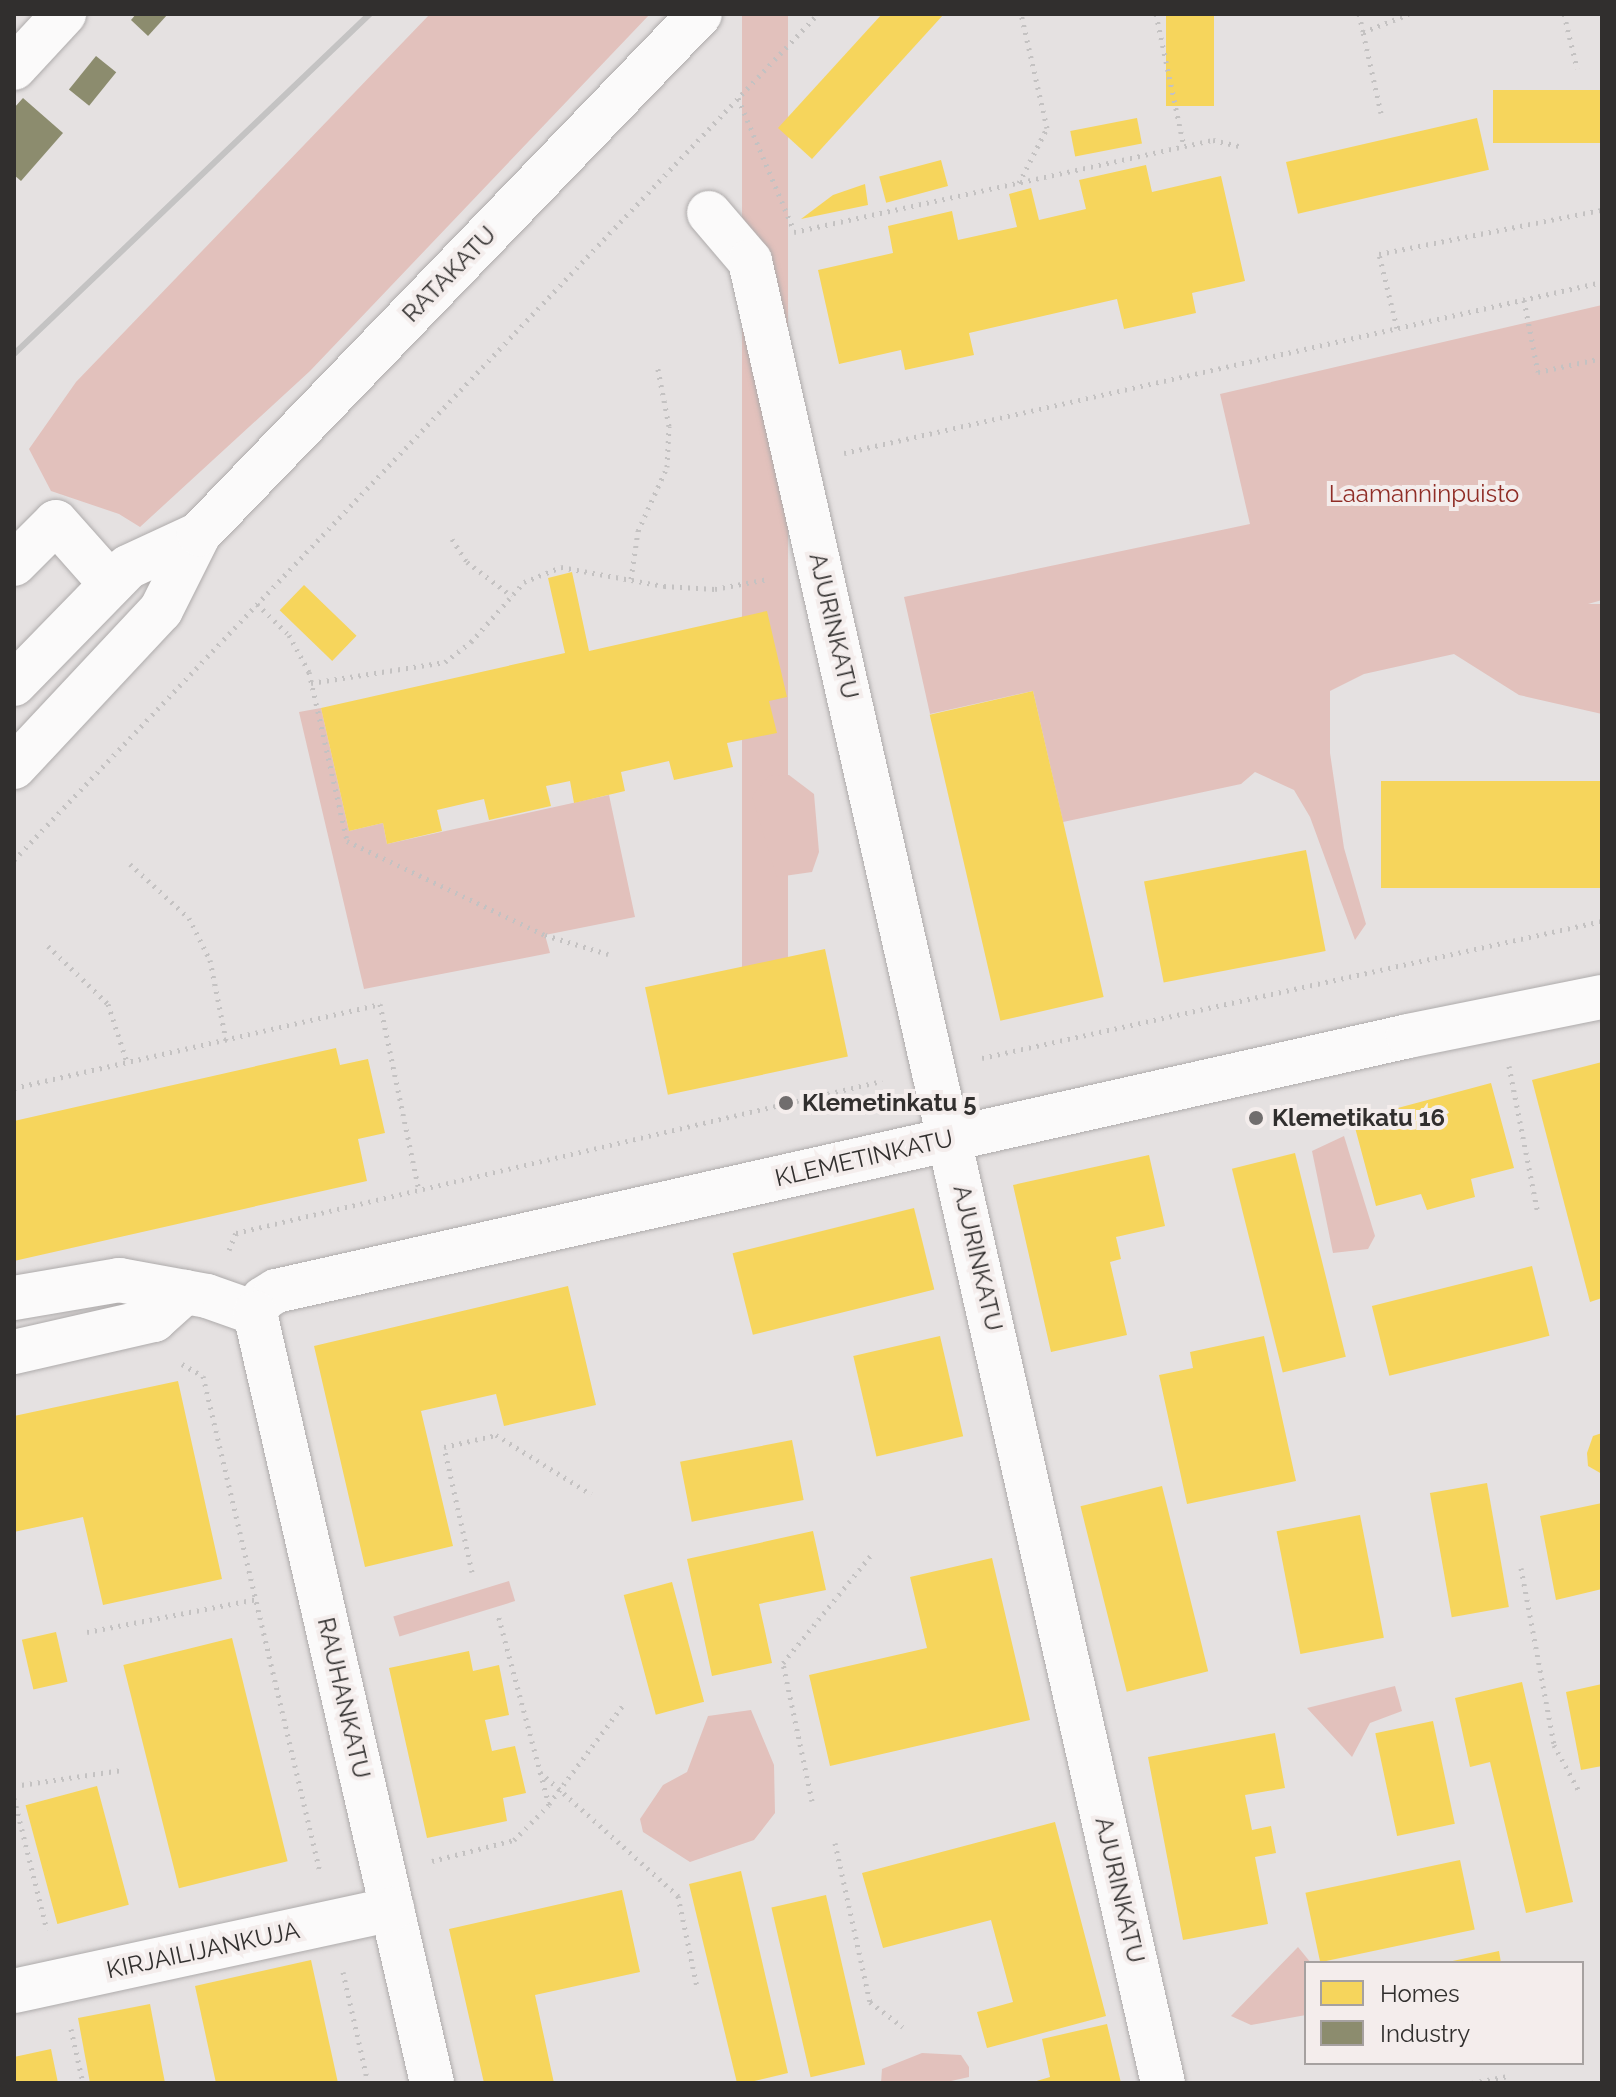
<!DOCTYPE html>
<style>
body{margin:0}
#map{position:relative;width:1616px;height:2097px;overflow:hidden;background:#e5e1e1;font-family:Raleway,sans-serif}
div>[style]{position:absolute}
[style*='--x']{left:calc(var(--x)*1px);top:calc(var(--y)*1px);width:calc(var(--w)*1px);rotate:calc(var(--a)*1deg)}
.green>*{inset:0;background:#e2c1bc;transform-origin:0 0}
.homes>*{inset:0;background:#f6d55c;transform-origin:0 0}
.industry>*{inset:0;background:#8c8c6e;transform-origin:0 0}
.path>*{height:5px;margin-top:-2.5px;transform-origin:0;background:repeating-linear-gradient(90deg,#c4c2c2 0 2px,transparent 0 8px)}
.roads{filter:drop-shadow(0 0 2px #aeabab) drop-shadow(0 0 2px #aeabab)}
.minor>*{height:44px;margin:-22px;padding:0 22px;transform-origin:22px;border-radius:22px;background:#fbfafa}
.major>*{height:44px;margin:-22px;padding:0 22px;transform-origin:22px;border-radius:22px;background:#fbfafa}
.rail>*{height:6px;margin:-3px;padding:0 3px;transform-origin:3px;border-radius:3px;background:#c4c3c3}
.dots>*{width:22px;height:22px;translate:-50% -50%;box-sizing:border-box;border:4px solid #f4edec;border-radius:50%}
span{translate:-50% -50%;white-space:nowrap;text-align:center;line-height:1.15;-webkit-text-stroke:8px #f4edec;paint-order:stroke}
.street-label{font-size:24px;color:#312f2e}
.park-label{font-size:24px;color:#902d26}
.poi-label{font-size:24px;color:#312f2e;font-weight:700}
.left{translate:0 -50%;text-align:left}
.frame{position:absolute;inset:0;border:16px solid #312f2e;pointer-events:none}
.legend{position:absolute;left:1304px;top:1961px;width:280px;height:104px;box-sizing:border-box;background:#f4edec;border:2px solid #a6a1a0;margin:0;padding:10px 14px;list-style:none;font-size:24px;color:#312f2e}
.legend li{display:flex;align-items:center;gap:16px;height:40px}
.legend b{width:40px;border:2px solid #a6a1a0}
</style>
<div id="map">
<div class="green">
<div style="clip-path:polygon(430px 14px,650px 14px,310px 371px,140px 527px,119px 514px,51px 491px,29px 449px,76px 382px)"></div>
<div style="left:742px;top:14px;width:46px;height:1054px"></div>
<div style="clip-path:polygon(1602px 305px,1602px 600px,1588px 604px,1602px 604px,1602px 714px,1519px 695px,1454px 654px,1364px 674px,1330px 691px,1330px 753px,1344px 848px,1366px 924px,1355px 940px,1310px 817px,1294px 790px,1255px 772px,1241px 784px,1063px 822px,1033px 691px,930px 714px,904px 597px,1250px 524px,1220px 394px)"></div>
<div style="clip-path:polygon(321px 708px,349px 831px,383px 823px,387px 844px,609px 795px,635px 917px,545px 935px,550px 953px,364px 989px,299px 712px)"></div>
<div style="clip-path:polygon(789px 775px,814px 794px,819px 852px,812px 872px,777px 877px,752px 796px,769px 776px)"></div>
<div style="clip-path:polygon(1344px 1136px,1375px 1236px,1368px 1249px,1333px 1253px,1312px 1151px)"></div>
<div style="left:509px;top:1581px;width:21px;height:121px;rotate:73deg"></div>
<div style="clip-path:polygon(1395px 1686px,1402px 1711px,1370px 1723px,1352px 1757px,1307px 1708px)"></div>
<div style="clip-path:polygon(751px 1710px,774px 1765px,775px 1813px,754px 1840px,690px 1862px,643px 1832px,640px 1819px,663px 1785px,687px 1772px,708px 1716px)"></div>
<div style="clip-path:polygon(1298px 1947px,1311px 1963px,1306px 1963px,1306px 2015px,1251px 2025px,1231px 2016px)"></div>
<div style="clip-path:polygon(922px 2053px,961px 2055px,969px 2067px,969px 2077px,942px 2083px,881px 2083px,882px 2069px)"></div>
</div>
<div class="homes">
<div style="clip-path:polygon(882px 14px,944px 14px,812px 159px,778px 128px)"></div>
<div style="left:1166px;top:14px;width:48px;height:92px"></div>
<div style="left:1602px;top:90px;width:53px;height:109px;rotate:90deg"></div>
<div style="left:1137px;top:118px;width:26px;height:68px;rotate:79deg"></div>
<div style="left:1477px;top:118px;width:53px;height:196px;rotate:77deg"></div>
<div style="left:941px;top:160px;width:27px;height:64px;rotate:75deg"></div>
<div style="clip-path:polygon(1146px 165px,1152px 192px,1221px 176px,1245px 281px,1192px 293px,1196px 313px,1124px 329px,1117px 299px,969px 333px,974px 355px,905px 370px,901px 350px,839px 364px,818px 270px,893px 253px,888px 226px,952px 211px,958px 240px,1017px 227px,1009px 194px,1031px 188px,1039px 220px,1086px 209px,1079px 180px)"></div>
<div style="clip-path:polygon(865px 184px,868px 205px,801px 219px,833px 195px)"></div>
<div style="clip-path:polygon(572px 572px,589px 651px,767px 611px,787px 697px,769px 701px,777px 733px,727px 743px,733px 767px,674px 780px,669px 761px,621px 772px,625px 791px,574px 803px,570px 781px,546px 786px,551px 806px,489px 820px,484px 799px,437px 810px,442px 831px,387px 844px,383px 823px,349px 831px,321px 708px,565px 653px,548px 578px)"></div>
<div style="left:304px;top:585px;width:73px;height:35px;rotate:44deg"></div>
<div style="left:1033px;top:691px;width:314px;height:106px;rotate:77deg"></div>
<div style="left:1602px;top:781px;width:107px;height:221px;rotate:90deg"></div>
<div style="left:1306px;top:850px;width:103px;height:165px;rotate:79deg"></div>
<div style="left:825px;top:949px;width:110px;height:184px;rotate:78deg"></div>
<div style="clip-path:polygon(336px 1048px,340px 1065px,368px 1059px,385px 1133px,358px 1139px,367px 1181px,14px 1261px,14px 1121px)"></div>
<div style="clip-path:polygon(1602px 1062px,1602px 1298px,1590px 1302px,1532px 1080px)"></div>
<div style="clip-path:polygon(1491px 1083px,1514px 1168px,1471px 1179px,1475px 1197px,1427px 1210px,1421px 1194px,1376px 1206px,1353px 1120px)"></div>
<div style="left:1295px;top:1153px;width:210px;height:65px;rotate:76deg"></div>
<div style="clip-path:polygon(1149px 1155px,1165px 1226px,1116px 1237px,1121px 1259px,1110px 1262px,1127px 1335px,1051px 1352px,1013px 1185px)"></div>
<div style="left:914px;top:1208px;width:84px;height:187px;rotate:76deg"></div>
<div style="left:1532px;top:1266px;width:72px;height:165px;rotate:76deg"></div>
<div style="clip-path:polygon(568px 1286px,596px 1405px,504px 1426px,496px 1394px,421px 1411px,453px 1546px,365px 1567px,314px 1346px)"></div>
<div style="left:940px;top:1336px;width:103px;height:89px;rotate:77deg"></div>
<div style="clip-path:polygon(1264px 1336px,1296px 1481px,1187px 1504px,1159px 1375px,1193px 1368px,1190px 1352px)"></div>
<div style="clip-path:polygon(178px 1381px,222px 1579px,103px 1605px,83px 1517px,14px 1532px,14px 1416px)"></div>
<div style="clip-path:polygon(1602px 1433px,1602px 1474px,1588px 1466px,1587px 1453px,1593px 1436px)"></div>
<div style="left:792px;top:1440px;width:61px;height:114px;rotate:79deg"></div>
<div style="left:1487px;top:1483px;width:126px;height:58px;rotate:80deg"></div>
<div style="left:1162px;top:1486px;width:191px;height:84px;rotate:76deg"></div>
<div style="clip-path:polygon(1602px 1503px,1602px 1589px,1556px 1600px,1540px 1516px)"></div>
<div style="left:1360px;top:1515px;width:125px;height:85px;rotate:79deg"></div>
<div style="clip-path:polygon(813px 1531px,826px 1590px,759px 1604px,772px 1663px,712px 1676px,687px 1559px)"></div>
<div style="clip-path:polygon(992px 1558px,1030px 1720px,830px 1766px,809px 1675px,927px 1648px,910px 1577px)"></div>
<div style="left:672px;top:1582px;width:124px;height:50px;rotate:75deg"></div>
<div style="left:56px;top:1632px;width:51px;height:35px;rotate:77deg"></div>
<div style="left:232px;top:1638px;width:230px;height:112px;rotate:76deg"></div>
<div style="clip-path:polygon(469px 1651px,473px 1671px,499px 1665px,509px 1715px,485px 1720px,492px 1751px,515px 1746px,526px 1793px,503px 1798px,507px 1821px,427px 1838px,389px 1668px)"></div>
<div style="clip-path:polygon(1522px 1682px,1573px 1902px,1526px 1913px,1490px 1762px,1470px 1767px,1455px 1698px)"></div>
<div style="clip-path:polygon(1602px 1684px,1602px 1766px,1581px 1770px,1566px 1692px)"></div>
<div style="left:1433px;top:1721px;width:105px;height:59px;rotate:78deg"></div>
<div style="clip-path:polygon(1275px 1733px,1285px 1788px,1245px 1795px,1252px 1830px,1271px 1826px,1276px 1853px,1255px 1857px,1268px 1924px,1183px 1940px,1148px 1757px)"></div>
<div style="left:97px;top:1786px;width:123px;height:74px;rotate:75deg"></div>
<div style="clip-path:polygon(1055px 1822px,1106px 2016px,987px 2048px,977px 2012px,1013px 2002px,991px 1920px,883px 1948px,862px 1873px)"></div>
<div style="left:1460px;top:1860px;width:71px;height:158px;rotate:78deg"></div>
<div style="clip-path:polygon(741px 1871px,788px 2073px,746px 2083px,737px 2083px,689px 1884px)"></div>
<div style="clip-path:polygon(622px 1890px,640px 1972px,535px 1995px,554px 2083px,484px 2083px,449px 1929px)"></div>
<div style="left:826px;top:1895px;width:174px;height:56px;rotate:77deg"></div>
<div style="clip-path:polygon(1499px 1951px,1501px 1963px,1448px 1963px,1448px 1962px)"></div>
<div style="clip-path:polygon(311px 1960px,338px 2083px,216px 2083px,195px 1986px)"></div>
<div style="clip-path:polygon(150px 2004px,165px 2083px,90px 2083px,78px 2018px)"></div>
<div style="clip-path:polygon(1107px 2024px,1121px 2083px,1030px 2083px,1050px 2077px,1042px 2039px)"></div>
<div style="clip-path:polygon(51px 2049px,58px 2083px,14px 2083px,14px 2057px)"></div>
</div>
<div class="industry">
<div style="clip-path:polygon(136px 14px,168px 14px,148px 36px,131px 20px)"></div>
<div style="left:96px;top:56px;width:26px;height:43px;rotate:39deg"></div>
<div style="clip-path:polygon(23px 98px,63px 133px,21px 181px,14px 175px,14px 108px)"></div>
</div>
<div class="path">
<div style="--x:1156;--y:14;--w:136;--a:78.1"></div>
<div style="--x:1359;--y:14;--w:18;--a:77"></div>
<div style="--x:1564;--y:14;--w:56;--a:76.5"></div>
<div style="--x:738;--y:98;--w:139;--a:67.1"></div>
<div style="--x:1381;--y:113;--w:83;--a:-102.5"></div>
<div style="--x:1363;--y:32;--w:49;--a:-21.4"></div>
<div style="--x:1019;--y:183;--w:62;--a:-63"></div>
<div style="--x:1047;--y:128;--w:117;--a:-102.8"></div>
<div style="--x:794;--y:232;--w:429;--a:-12.4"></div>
<div style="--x:1213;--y:140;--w:27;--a:13"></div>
<div style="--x:1524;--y:300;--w:73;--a:79"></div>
<div style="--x:1538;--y:372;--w:66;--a:-12.3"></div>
<div style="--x:1397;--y:328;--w:76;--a:-103.7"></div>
<div style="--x:1379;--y:254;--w:227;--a:-11.2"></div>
<div style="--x:844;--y:453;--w:777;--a:-12.71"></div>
<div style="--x:452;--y:539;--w:27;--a:57"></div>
<div style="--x:467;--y:562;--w:56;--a:37.1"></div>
<div style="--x:631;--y:579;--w:49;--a:-81.7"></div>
<div style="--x:638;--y:531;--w:70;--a:-65.6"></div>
<div style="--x:667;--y:467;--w:41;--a:-87.2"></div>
<div style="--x:669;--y:426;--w:63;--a:-101"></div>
<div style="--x:257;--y:604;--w:45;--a:44.1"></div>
<div style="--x:289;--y:635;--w:42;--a:61.6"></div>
<div style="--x:309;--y:672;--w:173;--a:77.3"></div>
<div style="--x:347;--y:841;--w:219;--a:25.4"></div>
<div style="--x:545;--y:935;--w:66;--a:16.8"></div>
<div style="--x:311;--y:683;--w:136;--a:-8.9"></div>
<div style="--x:445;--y:662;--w:33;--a:-38"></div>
<div style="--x:471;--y:642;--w:80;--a:-48.5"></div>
<div style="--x:524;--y:582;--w:40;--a:-22"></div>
<div style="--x:561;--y:567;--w:105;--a:10.5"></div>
<div style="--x:664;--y:586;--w:51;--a:3.4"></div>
<div style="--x:715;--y:589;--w:54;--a:-10.7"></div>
<div style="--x:14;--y:860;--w:1167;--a:-46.46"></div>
<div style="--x:130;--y:864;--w:80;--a:42.5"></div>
<div style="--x:189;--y:918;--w:47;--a:63.4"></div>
<div style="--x:210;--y:960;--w:82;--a:78.7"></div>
<div style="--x:48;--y:946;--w:83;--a:44"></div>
<div style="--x:108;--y:1004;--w:61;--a:71.9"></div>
<div style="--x:982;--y:1058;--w:635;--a:-12.46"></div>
<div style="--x:1509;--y:1066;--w:151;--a:78.9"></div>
<div style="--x:14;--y:1088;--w:376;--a:-12.9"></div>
<div style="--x:380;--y:1004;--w:190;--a:78.2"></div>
<div style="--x:229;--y:1250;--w:18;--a:-68"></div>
<div style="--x:236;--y:1233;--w:664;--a:-13.24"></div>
<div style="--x:182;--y:1364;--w:24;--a:30"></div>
<div style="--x:203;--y:1376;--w:510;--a:76.73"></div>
<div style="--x:1521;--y:1568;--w:180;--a:79.4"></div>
<div style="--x:1554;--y:1745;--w:52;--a:61.5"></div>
<div style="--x:472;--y:1572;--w:128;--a:-102.6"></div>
<div style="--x:444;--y:1447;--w:53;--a:-13"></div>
<div style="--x:496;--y:1435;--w:112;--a:31.8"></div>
<div style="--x:87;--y:1632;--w:172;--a:-11"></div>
<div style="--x:540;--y:1772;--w:186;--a:41.9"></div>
<div style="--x:678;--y:1896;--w:93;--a:78.2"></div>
<div style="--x:14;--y:1786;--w:109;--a:-8.4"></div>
<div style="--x:14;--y:1798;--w:136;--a:76"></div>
<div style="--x:812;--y:1801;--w:141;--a:-101.9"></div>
<div style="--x:783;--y:1663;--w:139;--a:-50.8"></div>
<div style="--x:549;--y:1804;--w:124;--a:-53.2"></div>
<div style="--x:835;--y:1843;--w:163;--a:77.6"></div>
<div style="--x:870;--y:2002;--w:41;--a:37.1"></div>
<div style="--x:432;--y:1861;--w:85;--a:-14.4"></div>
<div style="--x:514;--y:1840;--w:49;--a:-45"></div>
<div style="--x:549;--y:1805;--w:197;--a:-105"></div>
<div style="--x:343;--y:1972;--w:114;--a:77.3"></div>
<div style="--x:71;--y:2029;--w:55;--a:77.5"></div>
<div style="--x:1472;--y:2083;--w:38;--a:-11"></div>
</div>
<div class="roads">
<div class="minor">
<div style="--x:14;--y:68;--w:74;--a:-47.2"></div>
<div style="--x:709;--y:213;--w:63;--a:49.5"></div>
<div style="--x:750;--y:261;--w:1868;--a:77.23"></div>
<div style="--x:14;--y:564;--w:59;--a:-45"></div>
<div style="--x:56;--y:522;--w:83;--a:48.4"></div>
<div style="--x:14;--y:1298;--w:107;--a:-9.7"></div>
<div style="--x:119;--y:1280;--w:89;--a:10.3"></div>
<div style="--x:207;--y:1296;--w:51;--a:19.5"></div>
<div style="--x:255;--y:1313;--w:16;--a:-60"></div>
<div style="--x:263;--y:1299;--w:15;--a:-32"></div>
<div style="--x:276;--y:1291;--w:1160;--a:-12.69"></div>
<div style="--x:1408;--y:1036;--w:198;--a:-11.4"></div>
<div style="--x:255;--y:1313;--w:790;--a:77.05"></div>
<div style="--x:14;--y:1352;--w:144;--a:-12.9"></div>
<div style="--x:154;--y:1320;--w:42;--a:-42.1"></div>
<div style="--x:14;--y:1991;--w:387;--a:-12.2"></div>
</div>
<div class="major">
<div style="--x:14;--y:684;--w:163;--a:-45.7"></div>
<div style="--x:128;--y:567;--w:78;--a:-24.9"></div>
<div style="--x:14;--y:767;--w:215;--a:-46.9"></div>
<div style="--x:161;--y:610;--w:85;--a:-63.4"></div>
<div style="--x:199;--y:534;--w:722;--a:-46.07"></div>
</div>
</div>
<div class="rail">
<div style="--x:14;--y:354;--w:492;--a:-43.7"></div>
</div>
<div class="dots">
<div style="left:786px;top:1103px;background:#706d6d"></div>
<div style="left:1256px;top:1118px;background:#706d6d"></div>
</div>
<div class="street-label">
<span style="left:449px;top:274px;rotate:-46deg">RATAKATU</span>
<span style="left:834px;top:626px;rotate:77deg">AJURINKATU</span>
<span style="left:864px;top:1158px;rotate:-13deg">KLEMETINKATU</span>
<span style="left:978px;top:1258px;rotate:77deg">AJURINKATU</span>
<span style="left:344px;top:1698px;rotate:77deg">RAUHANKATU</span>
<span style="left:1120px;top:1890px;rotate:77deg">AJURINKATU</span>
<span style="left:203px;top:1950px;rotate:-12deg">KIRJAILIJANKUJA</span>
</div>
<div class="park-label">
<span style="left:1424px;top:494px">Laamanninpuisto</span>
</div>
<div class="poi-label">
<span class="left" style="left:802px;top:1103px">Klemetinkatu 5</span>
<span class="left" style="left:1272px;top:1118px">Klemetikatu 16</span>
</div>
<div class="frame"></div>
<ul class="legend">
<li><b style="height:22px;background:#f6d55c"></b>Homes</li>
<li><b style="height:22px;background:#8c8c6e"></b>Industry</li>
</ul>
</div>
